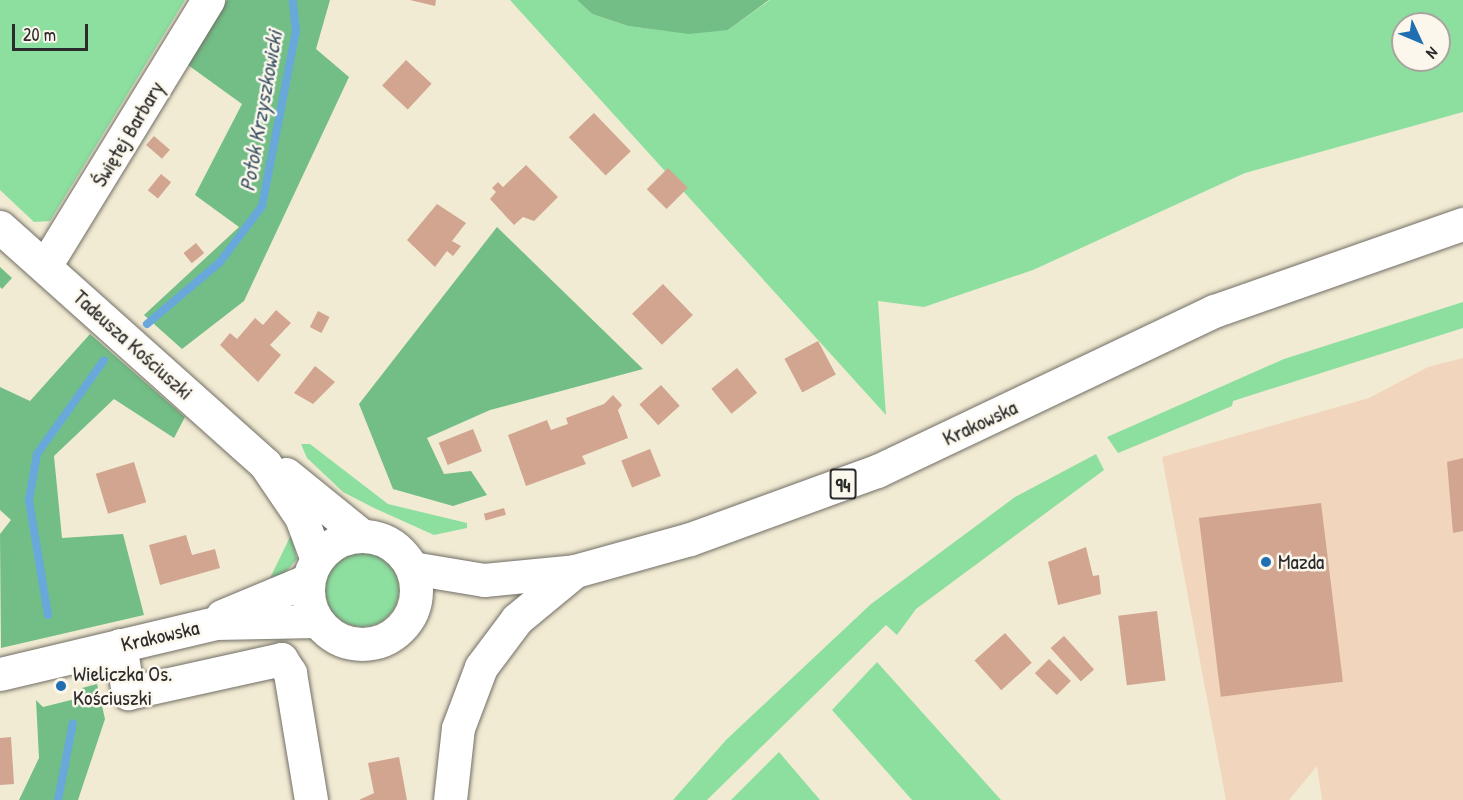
<!DOCTYPE html>
<meta charset="utf-8">
<style>
body{margin:0}
#map{position:relative;width:1463px;height:800px;overflow:hidden;background:#f2ebd3;font-family:"Patrick Hand",sans-serif}
div>[style]{position:absolute}
[style*='--x']{left:calc(var(--x)*1px);top:calc(var(--y)*1px);width:calc(var(--w)*1px);rotate:calc(var(--a)*1deg)}
.built>*{inset:0;background:#f1d5bd}
.green>*{inset:0;background:#8ddfa0}
.round{border-radius:50%}
.forest>*{inset:0;background:#72be86}
.stream>*{height:8px;margin:-4px;padding:0 4px;transform-origin:4px;border-radius:4px;background:#68a8db}
.building>*{inset:0;background:#d1a58f;transform-origin:0 0}
.roads{filter:drop-shadow(0 0 2px #716e66) drop-shadow(0 0 2px #716e66)}
.minor>*{height:33px;margin:-16.5px;padding:0 16.5px;transform-origin:16.5px;border-radius:16.5px;background:#fff}
.major>*{height:33px;margin:-16.5px;padding:0 16.5px;transform-origin:16.5px;border-radius:16.5px;background:#fff}
.major>.ring{margin:-16.5px;padding:0;box-sizing:content-box;background:none;border:33px solid #fff;border-radius:50%}
.dots>*{width:16px;height:16px;translate:-50% -50%;box-sizing:border-box;border:3px solid #fbf7ec;border-radius:50%}
span{translate:-50% -50%;white-space:nowrap;text-align:center;line-height:1.15;-webkit-text-stroke:5px #fbf7ec;paint-order:stroke}
.shield-label span{padding:2px 4px;background:#fbf7ec;border:2px solid;border-radius:4px;-webkit-text-stroke-width:0}
.shield-label{font-size:20px;color:#2b2b2b;font-weight:700}
.street-label{font-size:21px;color:#2b2b2b}
.poi-label{font-size:21px;color:#2b2b2b}
.left{translate:0 -50%;text-align:left}
.water-label{font-size:22px;color:#405769;font-style:italic}
.north{position:absolute;left:1391px;top:12px;width:60px;height:60px;box-sizing:border-box;background:#fbf7ec;border:2px solid #a8a59f;border-radius:50%;rotate:134deg;font-size:16px;font-weight:700;line-height:24px;text-align:center;color:#2b2b2b}
.north::after{content:'';display:block;margin:auto;width:21px;height:27px;background:#1f6fb2;clip-path:polygon(50% 0,100% 100%,50% 72%,0 100%)}
.scale{position:absolute;left:12px;top:24px;width:76px;height:27px;box-sizing:border-box;border:3px solid #2b2b2b;border-top:0;padding-left:8px;font-size:18px;line-height:21px;white-space:nowrap;color:#2b2b2b;-webkit-text-stroke:4px #fbf7ec;paint-order:stroke}
</style>
<div id="map">
<div class="built">
<div style="clip-path:polygon(1463px 358px,1463px 800px,1322px 800px,1317px 766px,1289px 800px,1226px 800px,1162px 457px,1369px 398px,1428px 367px)"></div>
</div>
<div class="green">
<div style="clip-path:polygon(0 0,185px 0,50px 221px,34px 222px,0 190px)"></div>
<div style="clip-path:polygon(evenodd,510px 0,577px 0,592px 14px,628px 26px,668px 31px,728px 30px,770px 0,1463px 0,1463px 112px,1245px 173px,1033px 270px,924px 307px,878px 301px,886px 415px,510px 0,1403px 24px,1439px 24px,1439px 60px,1403px 60px,1403px 24px)"></div>
<div style="clip-path:polygon(1463px 302px,1463px 328px,1233px 401px,1232px 406px,1118px 453px,1107px 437px,1284px 359px)"></div>
<div style="clip-path:polygon(301px 444px,310px 444px,388px 504px,467px 523px,467px 528px,434px 535px,374px 508px,343px 492px,307px 458px)"></div>
<div style="clip-path:polygon(1096px 454px,1104px 470px,916px 609px,897px 635px,886px 625px,707px 800px,673px 800px,726px 740px,871px 604px,1015px 497px)"></div>
<div style="clip-path:polygon(291px 535px,297px 559px,282px 576px,270px 578px)"></div>
<div class="round" style="left:325px;top:553px;width:74px;height:74px"></div>
<div style="clip-path:polygon(877px 662px,1001px 800px,912px 800px,832px 710px)"></div>
<div style="clip-path:polygon(779px 752px,820px 800px,731px 800px)"></div>
</div>
<div class="forest">
<div style="clip-path:polygon(227px 0,330px 0,316px 49px,349px 77px,244px 301px,182px 349px,144px 315px,239px 227px,195px 195px,242px 104px,188px 65px)"></div>
<div style="clip-path:polygon(577px 0,769px 0,728px 30px,689px 34px,628px 26px,592px 14px)"></div>
<div style="clip-path:polygon(497px 227px,643px 369px,490px 410px,427px 438px,444px 474px,471px 471px,487px 495px,453px 506px,393px 489px,359px 404px)"></div>
<div style="clip-path:polygon(0 267px,12px 278px,2px 289px,0 287px)"></div>
<div style="clip-path:polygon(90px 334px,185px 417px,174px 438px,114px 399px,54px 456px,62px 538px,123px 534px,144px 615px,1px 648px,0 534px,11px 520px,0 510px,0 387px,30px 401px)"></div>
<div style="clip-path:polygon(97px 684px,105px 719px,78px 800px,19px 800px,39px 758px,36px 700px,43px 707px,83px 697px,82px 688px)"></div>
</div>
<div class="stream">
<div style="--x:147;--y:324;--w:96;--a:-40.3"></div>
<div style="--x:220;--y:262;--w:70;--a:-53.1"></div>
<div style="--x:262;--y:206;--w:178;--a:-79"></div>
<div style="--x:296;--y:31;--w:31;--a:-96"></div>
<div style="--x:48;--y:615;--w:117;--a:-99.4"></div>
<div style="--x:29;--y:500;--w:47;--a:-80.1"></div>
<div style="--x:37;--y:454;--w:115;--a:-54.5"></div>
<div style="--x:58;--y:800;--w:78;--a:-79"></div>
</div>
<div class="building">
<div style="clip-path:polygon(410px 0,436px 0,435px 6px)"></div>
<div style="left:406px;top:60px;width:35px;height:35px;rotate:43deg"></div>
<div style="left:594px;top:113px;width:53px;height:35px;rotate:46deg"></div>
<div style="left:154px;top:136px;width:21px;height:12px;rotate:41deg"></div>
<div style="clip-path:polygon(526px 165px,558px 197px,534px 221px,523px 217px,514px 225px,490px 199px,496px 192px,492px 188px,498px 182px,503px 187px)"></div>
<div style="left:668px;top:168px;width:28px;height:30px;rotate:45deg"></div>
<div style="left:161px;top:174px;width:13px;height:21px;rotate:39deg"></div>
<div style="clip-path:polygon(437px 204px,466px 223px,452px 241px,461px 246px,453px 256px,447px 251px,435px 267px,407px 240px)"></div>
<div style="left:196px;top:243px;width:13px;height:16px;rotate:51deg"></div>
<div style="left:663px;top:284px;width:43px;height:43px;rotate:46deg"></div>
<div style="clip-path:polygon(276px 310px,291px 323px,270px 345px,281px 355px,258px 382px,220px 345px,230px 333px,237px 339px,255px 318px,263px 325px)"></div>
<div style="left:318px;top:311px;width:13px;height:18px;rotate:27deg"></div>
<div style="left:818px;top:341px;width:38px;height:38px;rotate:62deg"></div>
<div style="clip-path:polygon(315px 366px,335px 382px,313px 404px,294px 393px)"></div>
<div style="left:737px;top:368px;width:32px;height:33px;rotate:51deg"></div>
<div style="left:661px;top:385px;width:28px;height:29px;rotate:48deg"></div>
<div style="clip-path:polygon(613px 395px,622px 405px,618px 410px,628px 438px,582px 456px,586px 464px,526px 486px,508px 435px,547px 420px,551px 430px,568px 424px,566px 418px,604px 404px)"></div>
<div style="left:473px;top:429px;width:24px;height:37px;rotate:68deg"></div>
<div style="left:650px;top:449px;width:29px;height:31px;rotate:68deg"></div>
<div style="clip-path:polygon(1463px 458px,1463px 531px,1453px 533px,1447px 462px)"></div>
<div style="left:134px;top:462px;width:42px;height:40px;rotate:73deg"></div>
<div style="left:1321px;top:503px;width:180px;height:123px;rotate:83deg"></div>
<div style="left:504px;top:508px;width:7px;height:21px;rotate:74deg"></div>
<div style="clip-path:polygon(186px 535px,192px 555px,215px 549px,220px 568px,160px 585px,149px 545px)"></div>
<div style="clip-path:polygon(1086px 547px,1093px 576px,1099px 575px,1101px 594px,1058px 605px,1048px 562px)"></div>
<div style="left:1157px;top:611px;width:70px;height:39px;rotate:83deg"></div>
<div style="left:1005px;top:633px;width:40px;height:41px;rotate:48deg"></div>
<div style="left:1064px;top:636px;width:45px;height:18px;rotate:48deg"></div>
<div style="left:1049px;top:659px;width:31px;height:20px;rotate:45deg"></div>
<div style="clip-path:polygon(11px 737px,14px 784px,0 785px,0 738px)"></div>
<div style="clip-path:polygon(399px 757px,407px 800px,359px 800px,374px 793px,368px 763px)"></div>
</div>
<div class="roads">
<div class="minor">
<div style="--x:0;--y:227;--w:356;--a:41.8"></div>
<div style="--x:265;--y:464;--w:64;--a:55.8"></div>
<div style="--x:301;--y:517;--w:46;--a:69.6"></div>
<div style="--x:45;--y:266;--w:312;--a:-58.5"></div>
<div style="--x:286;--y:474;--w:97;--a:39.1"></div>
<div style="--x:120;--y:645;--w:49;--a:80.5"></div>
<div style="--x:128;--y:693;--w:157;--a:-12.5"></div>
<div style="--x:281;--y:659;--w:17;--a:57"></div>
<div style="--x:290;--y:673;--w:129;--a:80.6"></div>
</div>
<div class="major">
<div class="ring" style="left:308px;top:536px;width:75px;height:75px"></div>
<div style="--x:412;--y:568;--w:73;--a:9.5"></div>
<div style="--x:484;--y:580;--w:91;--a:-5.6"></div>
<div style="--x:575;--y:571;--w:119;--a:-15.5"></div>
<div style="--x:690;--y:539;--w:199;--a:-20"></div>
<div style="--x:877;--y:471;--w:373;--a:-25.4"></div>
<div style="--x:1214;--y:311;--w:264;--a:-19.3"></div>
<div style="--x:222;--y:616;--w:93;--a:-22.7"></div>
<div style="--x:0;--y:674;--w:221;--a:-13.3"></div>
<div style="--x:215;--y:623;--w:102;--a:-1.1"></div>
<div style="--x:450;--y:800;--w:72;--a:-83.7"></div>
<div style="--x:458;--y:728;--w:65;--a:-69.3"></div>
<div style="--x:481;--y:667;--w:60;--a:-53.1"></div>
<div style="--x:517;--y:619;--w:75;--a:-39.6"></div>
</div>
</div>
<div class="dots">
<div style="left:1266px;top:562px;background:#1f6fb2"></div>
<div style="left:61px;top:686px;background:#1f6fb2"></div>
</div>
<div class="shield-label">
<span style="left:843px;top:484px">94</span>
</div>
<div class="street-label">
<span style="left:128px;top:134px;rotate:-59deg">Świętej Barbary</span>
<span style="left:133px;top:345px;rotate:42deg">Tadeusza Kościuszki</span>
<span style="left:980px;top:423px;rotate:-25deg">Krakowska</span>
<span style="left:160px;top:636px;rotate:-13deg">Krakowska</span>
</div>
<div class="poi-label">
<span class="left" style="left:1278px;top:562px">Mazda</span>
<span class="left" style="left:73px;top:686px">Wieliczka Os.<br>Kościuszki</span>
</div>
<div class="water-label">
<span style="left:261px;top:111px;rotate:-80deg">Potok Krzyszkowicki</span>
</div>
<div class="north">N</div>
<div class="scale">20 m</div>
</div>
